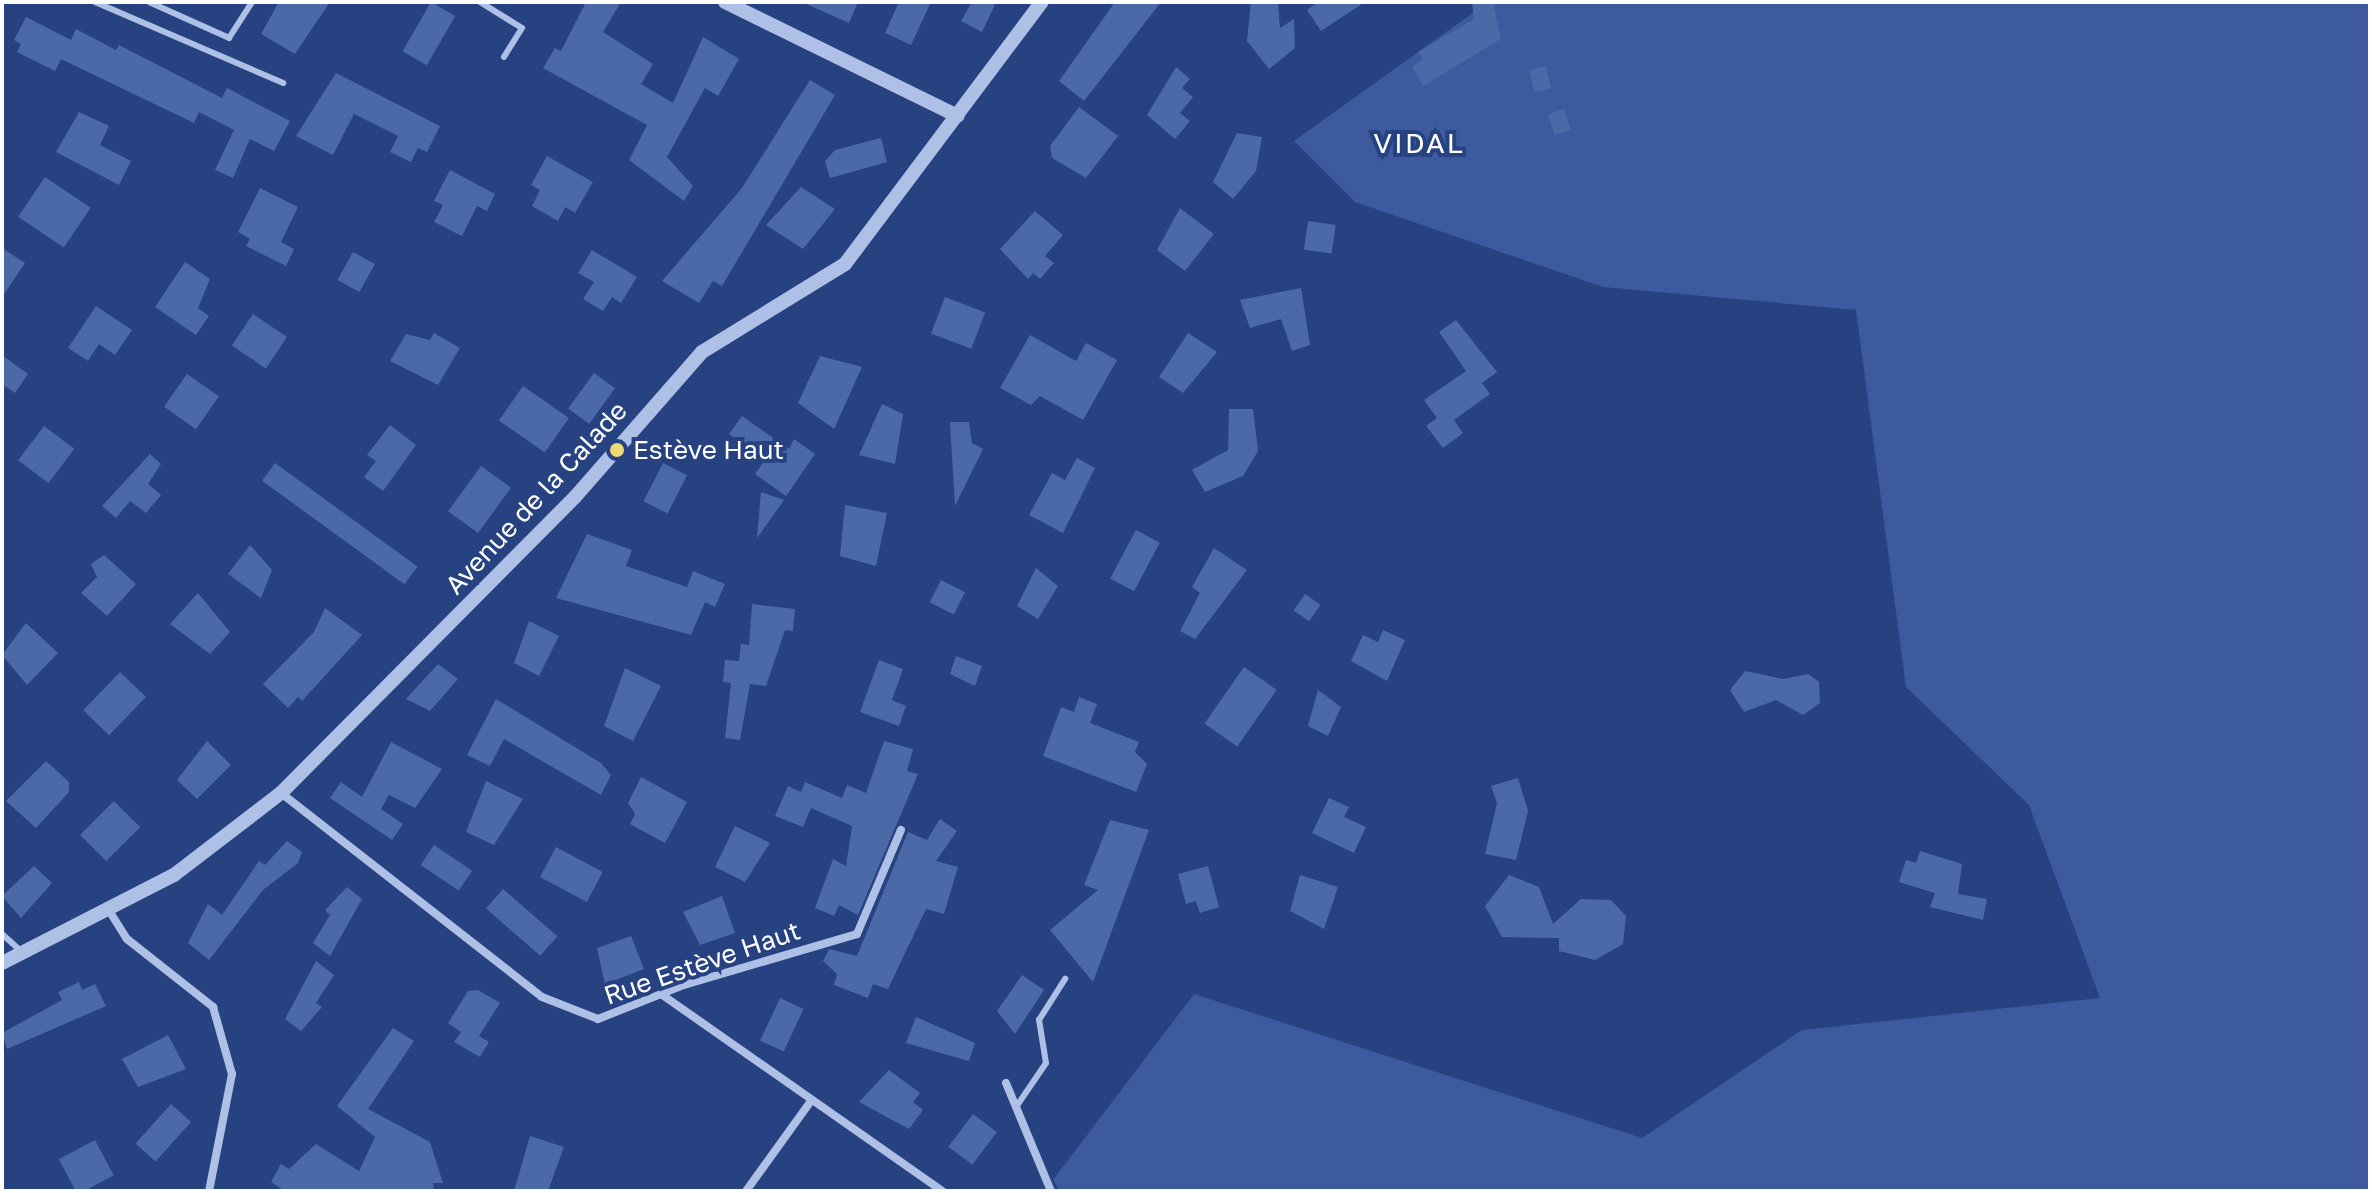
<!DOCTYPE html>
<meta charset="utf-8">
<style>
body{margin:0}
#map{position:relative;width:2372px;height:1193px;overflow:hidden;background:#274280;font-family:"Golos Text",sans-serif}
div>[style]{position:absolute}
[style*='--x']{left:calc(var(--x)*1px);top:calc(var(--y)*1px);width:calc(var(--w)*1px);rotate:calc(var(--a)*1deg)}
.green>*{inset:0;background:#3c5a9d}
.building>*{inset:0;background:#4b69a6;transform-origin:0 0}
.service>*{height:6px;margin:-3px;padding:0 3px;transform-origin:3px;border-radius:3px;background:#aec0e6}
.minor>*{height:8px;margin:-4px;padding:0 4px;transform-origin:4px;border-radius:4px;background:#aec0e6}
.tertiary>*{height:14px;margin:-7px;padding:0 7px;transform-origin:7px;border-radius:7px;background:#aec0e6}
.dots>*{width:22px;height:22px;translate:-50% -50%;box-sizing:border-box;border:4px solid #274280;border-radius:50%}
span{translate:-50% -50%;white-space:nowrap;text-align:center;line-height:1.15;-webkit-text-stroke:8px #274280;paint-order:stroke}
.poi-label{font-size:26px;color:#fff}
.left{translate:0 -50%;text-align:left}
.street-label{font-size:26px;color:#fff}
.neighbourhood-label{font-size:28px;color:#fff;letter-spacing:2px}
.frame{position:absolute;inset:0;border:4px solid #fff;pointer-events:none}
</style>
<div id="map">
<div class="green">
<div style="clip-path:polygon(1488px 2px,2370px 2px,2370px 1191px,1060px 1191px,1053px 1180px,1194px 994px,1642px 1138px,1802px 1030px,2100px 998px,2029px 805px,1906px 687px,1856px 310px,1603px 287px,1355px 202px,1294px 141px)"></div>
</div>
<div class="building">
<div style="clip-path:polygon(279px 2px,330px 2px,295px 54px,261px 34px)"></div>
<div style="left:431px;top:2px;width:28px;height:57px;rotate:30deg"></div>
<div style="clip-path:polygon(586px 2px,621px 2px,603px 32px,653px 64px,641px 84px,673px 103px,703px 37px,739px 59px,718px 96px,705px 88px,667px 157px,693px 186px,684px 201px,629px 160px,647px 125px,543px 68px,555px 48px,561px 51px)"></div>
<div style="clip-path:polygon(802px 2px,858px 2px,849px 23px)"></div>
<div style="clip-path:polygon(899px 2px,931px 2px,911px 45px,885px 33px)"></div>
<div style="clip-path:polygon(972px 2px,996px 2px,982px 32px,961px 21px)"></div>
<div style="clip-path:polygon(1115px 2px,1161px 2px,1084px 101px,1059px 81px)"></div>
<div style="clip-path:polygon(1251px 2px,1278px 2px,1280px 28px,1294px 19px,1295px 48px,1269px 69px,1247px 41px)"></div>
<div style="clip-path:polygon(1318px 2px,1365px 2px,1321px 31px,1307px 10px)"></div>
<div style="clip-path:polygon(1472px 2px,1493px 2px,1501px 39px,1423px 86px,1412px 67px,1423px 59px,1418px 52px,1474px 19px)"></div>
<div style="clip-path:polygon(26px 17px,71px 40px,76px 29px,116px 50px,119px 45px,222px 98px,227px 88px,290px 121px,274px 151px,250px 139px,233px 178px,215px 170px,234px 130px,199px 112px,194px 123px,61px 59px,55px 71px,17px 52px,21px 44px,14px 40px)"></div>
<div style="left:1546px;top:66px;width:23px;height:17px;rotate:77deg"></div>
<div style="clip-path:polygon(1176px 67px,1190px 79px,1182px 88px,1193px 97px,1180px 113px,1190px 121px,1175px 139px,1147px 115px)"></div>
<div style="clip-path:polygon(336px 73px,440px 126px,427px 152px,418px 148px,411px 162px,390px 152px,398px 136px,354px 114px,333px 155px,296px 136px)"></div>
<div style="clip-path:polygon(810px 80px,835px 95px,722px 286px,713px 281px,699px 303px,662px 281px,742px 188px)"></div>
<div style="clip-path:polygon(1079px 107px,1118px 136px,1086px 178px,1052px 158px,1050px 146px)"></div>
<div style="left:1564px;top:109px;width:22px;height:17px;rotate:72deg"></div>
<div style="clip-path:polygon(79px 112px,109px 126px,100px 145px,131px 161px,119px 185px,56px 152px)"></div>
<div style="clip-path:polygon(1237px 133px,1262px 137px,1256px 171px,1233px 199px,1213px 182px)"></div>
<div style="clip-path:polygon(881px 138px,887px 162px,830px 178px,825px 161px,835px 150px)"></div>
<div style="clip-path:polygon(547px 156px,593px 182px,575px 213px,565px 207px,558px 221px,532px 206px,540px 190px,531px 185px)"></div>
<div style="clip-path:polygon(450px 170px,495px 194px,487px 211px,477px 206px,462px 236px,434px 222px,443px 205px,434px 201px)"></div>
<div style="left:45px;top:177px;width:55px;height:48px;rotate:34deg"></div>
<div style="clip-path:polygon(801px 187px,835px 209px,803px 249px,766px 225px)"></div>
<div style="clip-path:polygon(260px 188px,298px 207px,281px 242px,294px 249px,286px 266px,246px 246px,250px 239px,238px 232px)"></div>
<div style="clip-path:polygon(1180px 208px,1214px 234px,1185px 271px,1157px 250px)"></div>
<div style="clip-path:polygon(1035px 211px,1063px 235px,1045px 256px,1054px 263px,1040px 279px,1033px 273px,1028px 279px,1000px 249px)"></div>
<div style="left:1308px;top:221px;width:28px;height:29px;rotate:8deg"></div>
<div style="clip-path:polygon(2px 248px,25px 263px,2px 297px)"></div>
<div style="clip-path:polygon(592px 250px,637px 277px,621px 303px,612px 297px,603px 311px,583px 299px,594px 282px,578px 273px)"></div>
<div style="left:353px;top:252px;width:25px;height:32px;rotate:29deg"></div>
<div style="clip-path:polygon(185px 262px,210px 279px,198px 308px,209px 316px,196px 335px,155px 307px)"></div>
<div style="clip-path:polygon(1301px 288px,1310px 345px,1292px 351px,1281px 319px,1250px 328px,1240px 300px)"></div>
<div style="left:945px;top:297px;width:43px;height:39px;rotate:21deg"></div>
<div style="clip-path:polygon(96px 306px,132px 330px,115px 355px,99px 344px,88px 361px,68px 348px)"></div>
<div style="left:253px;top:314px;width:41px;height:38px;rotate:34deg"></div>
<div style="clip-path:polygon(1456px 320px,1497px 372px,1482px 383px,1490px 394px,1454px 420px,1463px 433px,1443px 448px,1426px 426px,1437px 418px,1424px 400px,1466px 371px,1439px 332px)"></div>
<div style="clip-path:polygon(434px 333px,460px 348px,438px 385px,390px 361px,406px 334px,430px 340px)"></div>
<div style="clip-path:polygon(1188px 333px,1217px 352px,1183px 393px,1159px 377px)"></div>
<div style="clip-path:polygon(1030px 335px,1076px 361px,1086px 343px,1117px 360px,1083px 420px,1040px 396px,1031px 405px,1000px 388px)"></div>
<div style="clip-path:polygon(2px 355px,28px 374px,15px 393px,2px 384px)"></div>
<div style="clip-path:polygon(820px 356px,862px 367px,834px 429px,798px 403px)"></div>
<div style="left:594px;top:373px;width:26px;height:44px;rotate:36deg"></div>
<div style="left:187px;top:374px;width:39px;height:40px;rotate:35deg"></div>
<div style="left:523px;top:386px;width:56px;height:42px;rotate:35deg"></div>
<div style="clip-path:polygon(882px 404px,903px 414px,895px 464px,859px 455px)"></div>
<div style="clip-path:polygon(1229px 409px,1253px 409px,1258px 451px,1243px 476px,1205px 492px,1192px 470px,1228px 450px)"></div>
<div style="clip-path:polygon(742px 416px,789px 449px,794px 439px,815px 454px,786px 496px,755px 474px,764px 461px,729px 434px)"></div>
<div style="clip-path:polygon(950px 422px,969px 422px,972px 443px,983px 449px,955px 506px)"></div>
<div style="clip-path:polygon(390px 425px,416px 445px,383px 491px,364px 477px,376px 461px,367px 455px)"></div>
<div style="left:44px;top:426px;width:38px;height:43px;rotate:37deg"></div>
<div style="clip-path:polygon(150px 454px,161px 464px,148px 484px,161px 495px,146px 513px,130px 501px,116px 518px,102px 506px)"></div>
<div style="clip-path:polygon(1077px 458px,1095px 468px,1063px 533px,1029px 515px,1052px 473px,1065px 480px)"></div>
<div style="left:275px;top:463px;width:176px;height:22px;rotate:36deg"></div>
<div style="left:663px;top:463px;width:27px;height:43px;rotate:27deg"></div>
<div style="left:481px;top:466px;width:37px;height:56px;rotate:36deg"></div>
<div style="clip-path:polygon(761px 492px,784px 500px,757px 538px)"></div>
<div style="clip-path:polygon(845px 505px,887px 513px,876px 566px,840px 556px)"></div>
<div style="left:1136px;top:530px;width:27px;height:55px;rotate:28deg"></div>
<div style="clip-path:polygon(587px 534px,632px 550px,626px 566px,687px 587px,693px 571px,725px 584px,715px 607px,705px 602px,691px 635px,556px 598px)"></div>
<div style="clip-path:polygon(250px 545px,272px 570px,261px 598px,228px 574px)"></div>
<div style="clip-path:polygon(1214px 548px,1247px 570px,1195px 639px,1180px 631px,1200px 593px,1192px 587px)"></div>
<div style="clip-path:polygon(104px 555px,136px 584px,107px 616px,81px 593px,97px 577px,91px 564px)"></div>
<div style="clip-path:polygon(1036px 568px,1058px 586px,1038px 619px,1017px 606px)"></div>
<div style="left:941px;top:580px;width:27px;height:25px;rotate:27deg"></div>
<div style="clip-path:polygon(198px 593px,230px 632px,210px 654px,170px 624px)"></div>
<div style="left:1305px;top:594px;width:19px;height:20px;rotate:35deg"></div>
<div style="clip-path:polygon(752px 604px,795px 609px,793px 631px,785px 630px,766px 686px,750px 684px,740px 740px,725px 738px,731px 683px,723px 682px,725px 660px,739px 661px,741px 644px,749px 645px)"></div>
<div style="clip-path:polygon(325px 608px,362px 635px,302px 701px,298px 697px,288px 708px,263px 684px,314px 632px)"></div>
<div style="clip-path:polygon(529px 621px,559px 636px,539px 676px,514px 663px)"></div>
<div style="clip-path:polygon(26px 623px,58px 653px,27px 685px,2px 655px)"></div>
<div style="clip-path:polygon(1383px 630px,1405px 640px,1387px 681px,1351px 661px,1363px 635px,1378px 642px)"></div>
<div style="clip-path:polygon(956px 656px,982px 666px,975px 686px,950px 674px)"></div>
<div style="clip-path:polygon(879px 660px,903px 669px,892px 700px,906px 706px,899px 726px,860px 712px)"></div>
<div style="clip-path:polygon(438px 664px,458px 679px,430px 711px,406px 699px)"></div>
<div style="left:1244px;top:667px;width:40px;height:69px;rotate:35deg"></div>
<div style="clip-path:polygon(625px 668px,661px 686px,633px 741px,604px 726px)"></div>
<div style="clip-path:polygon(1745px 671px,1783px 679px,1808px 674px,1819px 682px,1820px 703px,1803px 715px,1776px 700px,1744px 712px,1730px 690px)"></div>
<div style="left:120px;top:672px;width:36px;height:53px;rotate:44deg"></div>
<div style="clip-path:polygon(1318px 690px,1341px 707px,1328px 736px,1308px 726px)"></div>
<div style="clip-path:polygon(1079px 697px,1097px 704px,1090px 723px,1139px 742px,1135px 752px,1147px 764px,1136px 792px,1043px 756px,1061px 707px,1074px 712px)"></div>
<div style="clip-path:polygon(496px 699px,601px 763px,611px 775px,601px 795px,504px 739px,490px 766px,467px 755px)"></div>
<div style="clip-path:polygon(207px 741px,231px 765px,197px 799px,177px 780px)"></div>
<div style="clip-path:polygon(884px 741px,913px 749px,907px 771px,918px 774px,858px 915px,839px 905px,834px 916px,815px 908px,833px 859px,846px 866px,852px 826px,811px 808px,803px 827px,775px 816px,788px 786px,801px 792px,805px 782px,842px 798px,847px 785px,866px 793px)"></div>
<div style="clip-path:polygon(391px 742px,442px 769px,415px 808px,389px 795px,381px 809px,403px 824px,392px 840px,330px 798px,341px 782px,362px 797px)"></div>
<div style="clip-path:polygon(46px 761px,69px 782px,69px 792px,36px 828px,6px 801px)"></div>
<div style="clip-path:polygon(641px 777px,687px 802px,665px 843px,630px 824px,635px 814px,628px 803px)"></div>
<div style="clip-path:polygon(1518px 778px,1528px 811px,1516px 860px,1485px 854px,1497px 803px,1491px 786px)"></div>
<div style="clip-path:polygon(486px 781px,523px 799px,494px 845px,466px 832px)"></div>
<div style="clip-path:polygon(1329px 798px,1349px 807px,1344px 817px,1366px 827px,1354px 853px,1312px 833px)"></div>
<div style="left:114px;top:801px;width:37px;height:48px;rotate:45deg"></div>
<div style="clip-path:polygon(940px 819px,957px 831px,936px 861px,958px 867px,944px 914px,926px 909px,888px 989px,873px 984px,868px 998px,834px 985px,837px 974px,823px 961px,829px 949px,857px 956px,908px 832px,927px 840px)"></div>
<div style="clip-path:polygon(1110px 820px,1149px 830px,1093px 982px,1050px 930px,1098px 890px,1084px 885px)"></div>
<div style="clip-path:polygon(735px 826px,770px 843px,745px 882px,715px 867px)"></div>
<div style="clip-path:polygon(287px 841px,302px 852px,298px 863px,263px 890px,209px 960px,188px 943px,208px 904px,222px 915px,259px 861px,265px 865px)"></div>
<div style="left:434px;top:845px;width:46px;height:24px;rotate:34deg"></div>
<div style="left:556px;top:847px;width:53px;height:34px;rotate:28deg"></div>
<div style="clip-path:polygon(1920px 851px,1962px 864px,1958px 894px,1987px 899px,1983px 920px,1930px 907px,1935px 893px,1899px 882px,1906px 860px,1916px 863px)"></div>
<div style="clip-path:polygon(34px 866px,52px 883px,21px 918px,2px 896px)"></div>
<div style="clip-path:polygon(1208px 866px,1219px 907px,1200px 913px,1196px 901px,1186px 904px,1178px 874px)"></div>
<div style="clip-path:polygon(1300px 875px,1338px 887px,1324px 929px,1290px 911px)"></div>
<div style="clip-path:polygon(1509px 875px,1539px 887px,1553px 924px,1581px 899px,1611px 900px,1626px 916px,1623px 944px,1595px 960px,1559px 951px,1559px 938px,1502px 937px,1485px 906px)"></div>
<div style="clip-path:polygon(347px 887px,362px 899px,330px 956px,313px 943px,330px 915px,325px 910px)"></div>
<div style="left:503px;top:889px;width:72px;height:26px;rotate:41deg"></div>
<div style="clip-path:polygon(722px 896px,735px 933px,700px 945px,683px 912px)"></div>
<div style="clip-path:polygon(631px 936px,644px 969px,605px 984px,597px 948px)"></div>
<div style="clip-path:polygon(316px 961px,334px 975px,316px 1003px,322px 1007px,301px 1031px,285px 1019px)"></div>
<div style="clip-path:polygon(1022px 975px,1044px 990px,1015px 1034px,997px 1011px)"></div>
<div style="clip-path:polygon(79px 982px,82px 990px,95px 984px,106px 1006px,7px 1049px,2px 1033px,62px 1000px,58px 992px)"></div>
<div style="clip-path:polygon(478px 990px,500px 1003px,479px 1036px,489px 1042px,480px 1057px,454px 1042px,461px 1032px,448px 1023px,468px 991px)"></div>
<div style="left:780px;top:998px;width:26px;height:47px;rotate:25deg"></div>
<div style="clip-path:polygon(916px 1017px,975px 1043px,969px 1061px,906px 1043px)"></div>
<div style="clip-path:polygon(393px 1028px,414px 1041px,368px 1109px,430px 1142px,443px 1183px,433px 1183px,434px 1191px,285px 1191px,271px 1182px,281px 1164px,289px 1169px,316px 1144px,359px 1171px,375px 1137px,337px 1106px)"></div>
<div style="clip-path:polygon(168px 1035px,186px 1069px,138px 1087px,122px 1059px)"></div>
<div style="clip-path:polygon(889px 1070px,920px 1093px,913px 1102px,923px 1110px,909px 1129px,859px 1102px)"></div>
<div style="left:171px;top:1104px;width:27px;height:53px;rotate:42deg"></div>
<div style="left:973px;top:1114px;width:30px;height:41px;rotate:37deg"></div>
<div style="clip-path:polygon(530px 1136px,564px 1147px,548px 1191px,514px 1191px)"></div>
<div style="left:95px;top:1140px;width:40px;height:41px;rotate:62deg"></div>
</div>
<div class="service">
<div style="--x:95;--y:2;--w:205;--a:23.3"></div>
<div style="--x:149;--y:2;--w:88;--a:24.2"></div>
<div style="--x:229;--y:38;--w:43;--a:-57.4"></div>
<div style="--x:480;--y:2;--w:49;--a:31.8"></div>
<div style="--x:522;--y:28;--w:34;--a:122"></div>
<div style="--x:2;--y:934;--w:25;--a:42"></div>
<div style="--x:1016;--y:1107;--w:53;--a:-55.7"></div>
<div style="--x:1046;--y:1063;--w:44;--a:-99.2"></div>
<div style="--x:1039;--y:1020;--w:49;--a:-57.6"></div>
</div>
<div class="minor">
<div style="--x:281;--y:793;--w:331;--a:38"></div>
<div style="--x:542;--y:997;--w:60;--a:21.4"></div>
<div style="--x:598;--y:1019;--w:92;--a:-21.6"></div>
<div style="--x:684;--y:985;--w:180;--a:-16.4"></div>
<div style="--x:857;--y:934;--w:113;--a:-67.1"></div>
<div style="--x:110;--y:912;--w:32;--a:58"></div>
<div style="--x:127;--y:939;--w:110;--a:38.3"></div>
<div style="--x:213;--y:1007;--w:70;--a:74.2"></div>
<div style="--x:232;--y:1074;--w:119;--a:101.1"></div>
<div style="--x:661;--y:994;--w:343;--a:35"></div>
<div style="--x:1006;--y:1083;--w:117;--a:67.4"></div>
<div style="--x:746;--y:1191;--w:111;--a:-54.2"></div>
</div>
<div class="tertiary">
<div style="--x:725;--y:2;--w:259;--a:26.1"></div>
<div style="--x:2;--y:963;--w:193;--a:-27.1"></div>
<div style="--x:174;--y:875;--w:135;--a:-37.5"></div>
<div style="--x:281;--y:793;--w:417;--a:-45.2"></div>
<div style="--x:575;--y:497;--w:193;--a:-48.8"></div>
<div style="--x:702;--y:352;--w:168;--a:-31.6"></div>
<div style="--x:845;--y:264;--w:328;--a:-53.1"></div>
</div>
<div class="dots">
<div style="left:617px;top:450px;background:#eeda74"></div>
</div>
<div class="poi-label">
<span class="left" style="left:633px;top:450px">Estève Haut</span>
</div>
<div class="street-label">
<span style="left:536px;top:498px;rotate:-47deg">Avenue de la Calade</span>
<span style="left:702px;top:963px;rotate:-19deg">Rue Estève Haut</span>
</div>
<div class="neighbourhood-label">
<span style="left:1419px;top:143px">VIDAL</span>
</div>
<div class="frame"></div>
</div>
